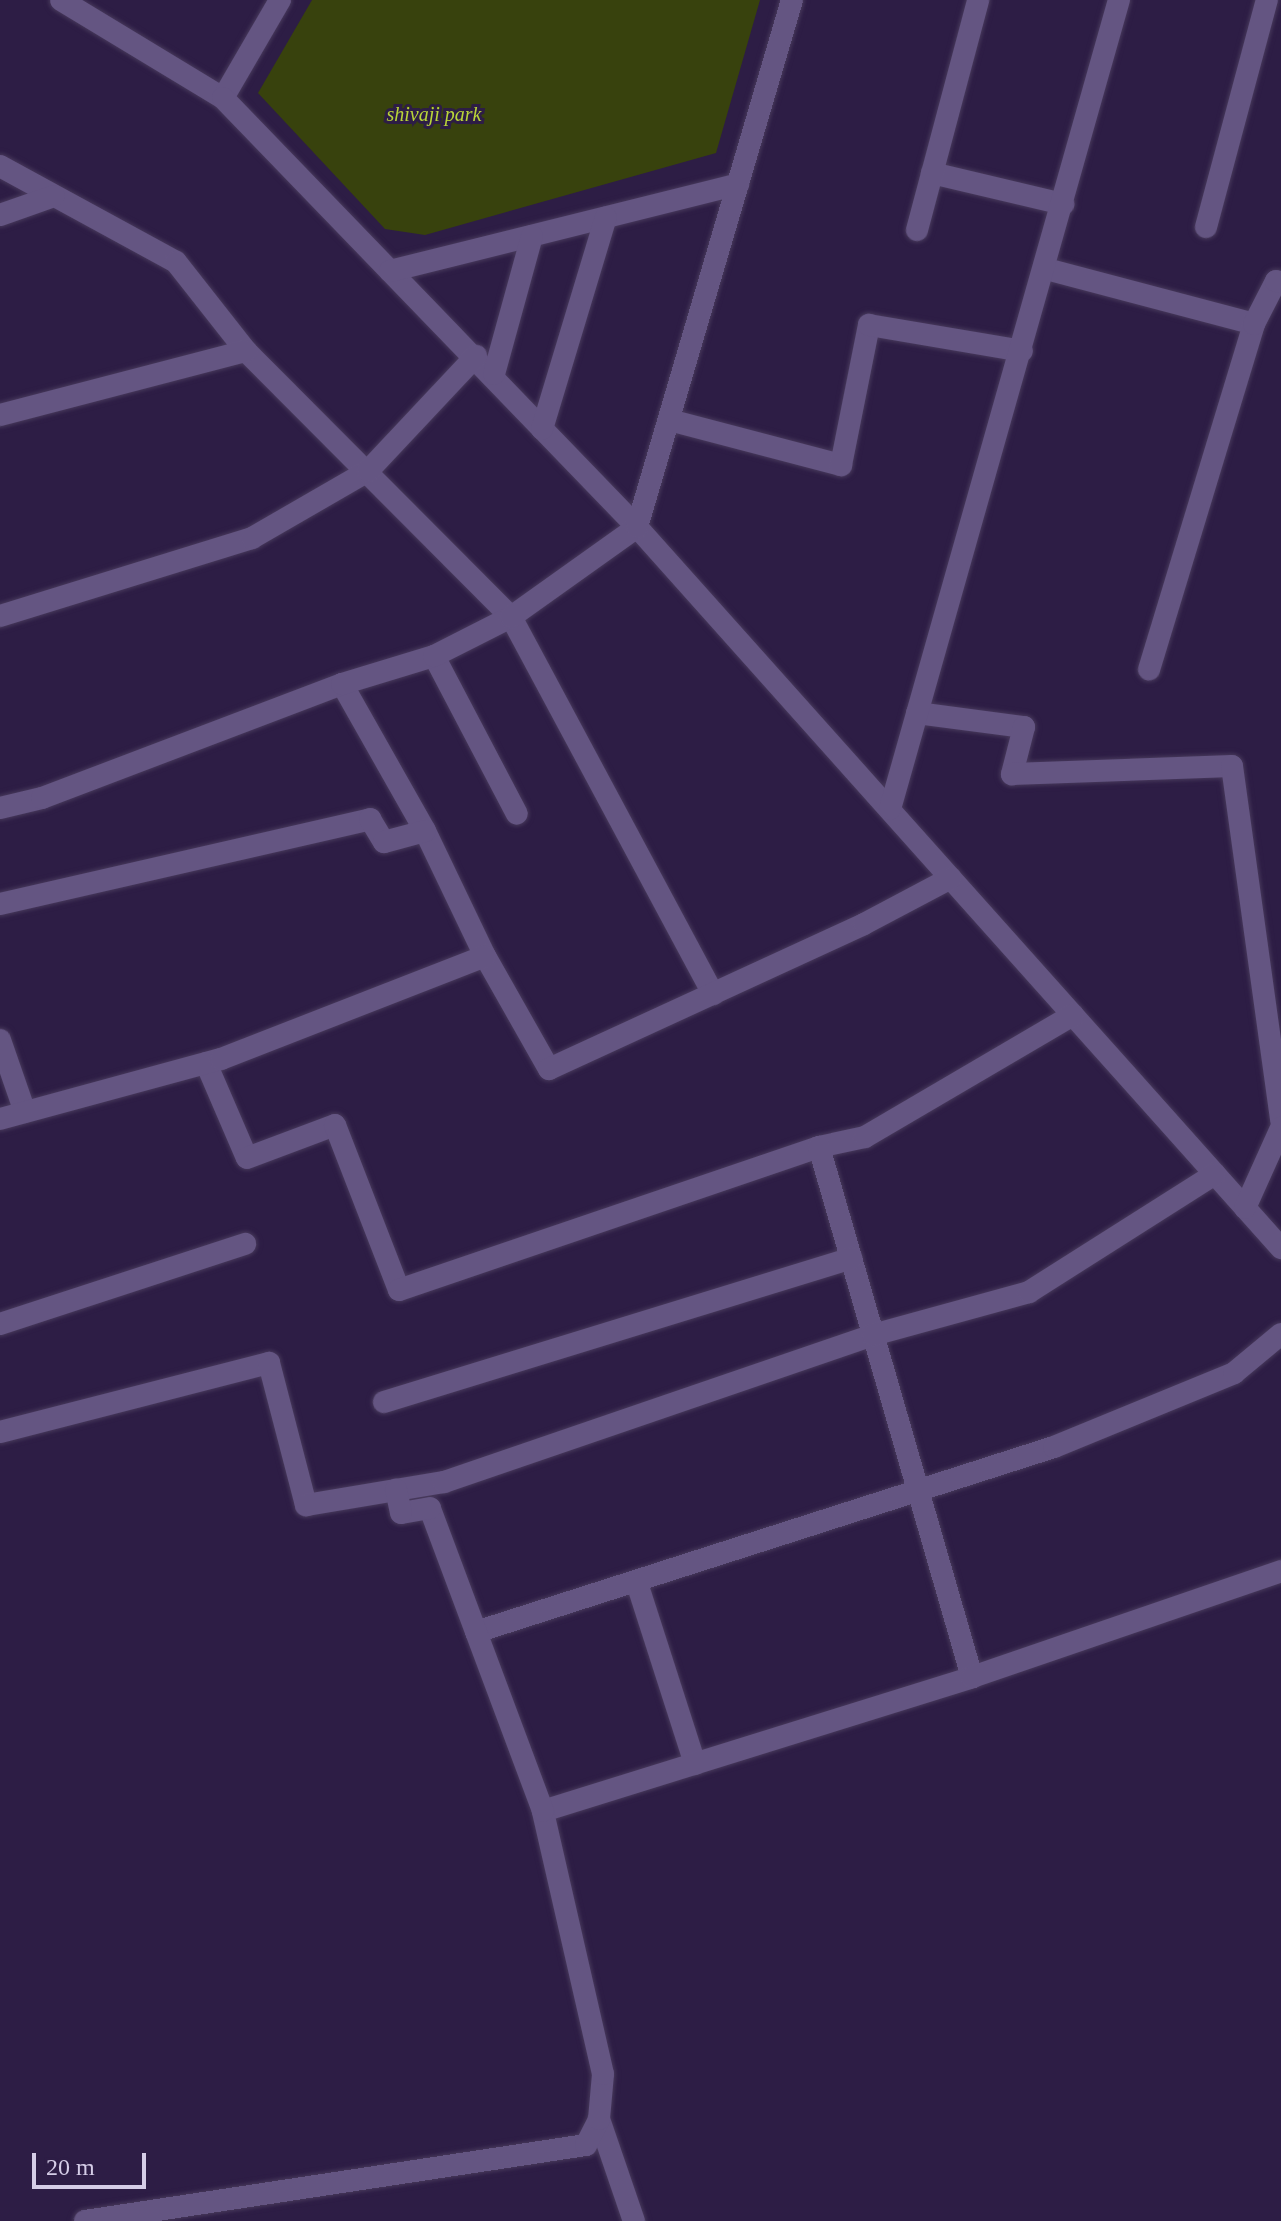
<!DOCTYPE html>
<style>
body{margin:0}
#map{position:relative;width:1281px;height:2221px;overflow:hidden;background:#2d1d45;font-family:Georgia,serif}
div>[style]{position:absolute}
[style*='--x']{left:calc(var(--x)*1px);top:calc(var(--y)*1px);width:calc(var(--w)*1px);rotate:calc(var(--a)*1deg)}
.green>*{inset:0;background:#38420d}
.roads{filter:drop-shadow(0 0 2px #47395b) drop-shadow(0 0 2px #47395b)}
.minor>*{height:22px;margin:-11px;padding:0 11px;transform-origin:11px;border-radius:11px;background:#645582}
span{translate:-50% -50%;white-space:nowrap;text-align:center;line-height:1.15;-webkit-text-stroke:6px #2d1d45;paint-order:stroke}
.park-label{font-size:20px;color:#b9d538;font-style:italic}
.scale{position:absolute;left:32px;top:2153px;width:114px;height:36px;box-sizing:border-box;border:4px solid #d5cde7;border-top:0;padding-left:10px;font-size:24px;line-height:28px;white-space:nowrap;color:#d5cde7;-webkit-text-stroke:6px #2d1d45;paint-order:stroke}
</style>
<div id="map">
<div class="green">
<div style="clip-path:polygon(312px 0,760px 0,716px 153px,425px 235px,385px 229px,258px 93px)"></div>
</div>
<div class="roads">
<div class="minor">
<div style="--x:61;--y:0;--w:189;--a:31.2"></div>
<div style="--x:280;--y:0;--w:113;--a:120.2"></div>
<div style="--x:223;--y:98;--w:596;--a:46.02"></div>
<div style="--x:637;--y:527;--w:967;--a:48.23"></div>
<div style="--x:0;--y:166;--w:200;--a:28.6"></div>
<div style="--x:176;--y:262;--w:113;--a:51.8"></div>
<div style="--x:246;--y:351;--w:375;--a:45.1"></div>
<div style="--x:511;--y:617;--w:428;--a:61.8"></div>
<div style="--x:932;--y:173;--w:135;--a:13.3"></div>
<div style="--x:0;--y:215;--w:57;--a:-19.4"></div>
<div style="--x:1206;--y:227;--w:235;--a:-75"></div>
<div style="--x:917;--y:230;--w:238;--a:-75.1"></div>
<div style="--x:1046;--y:269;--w:215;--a:14.8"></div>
<div style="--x:1254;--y:324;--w:361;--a:106.9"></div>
<div style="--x:390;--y:271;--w:359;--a:-14"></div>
<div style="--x:1254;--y:324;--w:48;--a:-62.9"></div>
<div style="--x:1276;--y:281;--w:5;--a:11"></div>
<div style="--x:494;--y:374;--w:143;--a:-74.6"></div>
<div style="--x:0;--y:415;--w:254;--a:-14.6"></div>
<div style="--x:669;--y:420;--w:178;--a:14.7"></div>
<div style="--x:841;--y:465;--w:143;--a:-78.7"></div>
<div style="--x:869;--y:325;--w:155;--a:9.6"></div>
<div style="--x:542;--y:429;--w:221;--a:-73.2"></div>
<div style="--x:0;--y:616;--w:264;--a:-17.2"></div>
<div style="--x:252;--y:538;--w:134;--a:-30"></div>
<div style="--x:368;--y:471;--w:158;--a:-46.8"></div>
<div style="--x:434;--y:656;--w:178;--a:62.3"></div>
<div style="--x:342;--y:684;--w:169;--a:60.5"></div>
<div style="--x:425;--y:831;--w:139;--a:64.4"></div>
<div style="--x:485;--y:956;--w:130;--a:60.5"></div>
<div style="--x:549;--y:1069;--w:347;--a:-24.7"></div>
<div style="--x:864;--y:924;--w:98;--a:-27.9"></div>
<div style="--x:917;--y:713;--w:108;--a:7.5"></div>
<div style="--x:1024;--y:727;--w:49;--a:104.3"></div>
<div style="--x:1012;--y:774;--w:220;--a:-2.1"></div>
<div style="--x:1232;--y:766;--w:358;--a:82.1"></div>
<div style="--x:0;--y:808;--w:43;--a:-13.4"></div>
<div style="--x:42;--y:798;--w:321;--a:-20.8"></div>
<div style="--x:342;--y:684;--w:96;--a:-16.9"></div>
<div style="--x:434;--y:656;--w:86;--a:-26.9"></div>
<div style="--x:511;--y:617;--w:155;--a:-35.5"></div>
<div style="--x:637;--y:527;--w:549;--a:-73.61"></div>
<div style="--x:890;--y:809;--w:841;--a:-74.2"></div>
<div style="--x:0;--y:904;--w:380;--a:-12.9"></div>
<div style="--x:370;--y:819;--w:27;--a:59"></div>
<div style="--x:384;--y:842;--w:42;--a:-15"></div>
<div style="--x:0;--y:1040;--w:76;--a:70.9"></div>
<div style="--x:206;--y:1063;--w:103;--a:66.7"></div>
<div style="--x:247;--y:1158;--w:94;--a:-20.6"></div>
<div style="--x:335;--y:1125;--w:177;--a:68.8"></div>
<div style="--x:399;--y:1290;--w:444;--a:-18.8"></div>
<div style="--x:819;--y:1147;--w:47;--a:-12.3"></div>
<div style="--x:865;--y:1137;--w:241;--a:-30.4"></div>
<div style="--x:0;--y:1119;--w:229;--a:-15.2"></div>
<div style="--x:221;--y:1059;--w:283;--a:-21.3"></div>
<div style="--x:819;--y:1147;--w:552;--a:73.9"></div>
<div style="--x:1245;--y:1208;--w:88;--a:-65.8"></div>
<div style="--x:0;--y:1324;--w:258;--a:-18.1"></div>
<div style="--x:384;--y:1402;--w:489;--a:-17.1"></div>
<div style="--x:0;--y:1432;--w:278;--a:-14.4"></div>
<div style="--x:269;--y:1363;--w:147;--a:75.4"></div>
<div style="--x:306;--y:1505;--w:140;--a:-9.5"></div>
<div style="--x:444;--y:1482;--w:453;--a:-18.9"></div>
<div style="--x:873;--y:1335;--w:162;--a:-15.4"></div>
<div style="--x:1029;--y:1292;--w:220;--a:-32.4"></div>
<div style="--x:637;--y:1583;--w:190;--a:72.2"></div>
<div style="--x:476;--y:1632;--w:607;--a:-17.75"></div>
<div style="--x:1054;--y:1447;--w:195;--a:-22.3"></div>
<div style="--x:1234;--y:1373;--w:61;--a:-39.7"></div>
<div style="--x:543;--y:1811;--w:449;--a:-17.3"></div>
<div style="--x:972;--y:1677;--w:327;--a:-18.9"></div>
<div style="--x:599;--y:2119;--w:108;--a:71.1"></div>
<div style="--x:85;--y:2221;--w:507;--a:-8.63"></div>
<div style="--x:586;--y:2145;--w:29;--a:-63"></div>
<div style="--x:599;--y:2119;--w:45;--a:-84.9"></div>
<div style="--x:603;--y:2074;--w:270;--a:-102.9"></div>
<div style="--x:543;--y:1811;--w:323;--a:-110.5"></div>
<div style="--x:430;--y:1508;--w:29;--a:170"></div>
<div style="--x:401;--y:1513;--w:24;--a:-102"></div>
</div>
</div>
<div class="park-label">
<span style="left:434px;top:114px">shivaji park</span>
</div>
<div class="scale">20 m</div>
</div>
